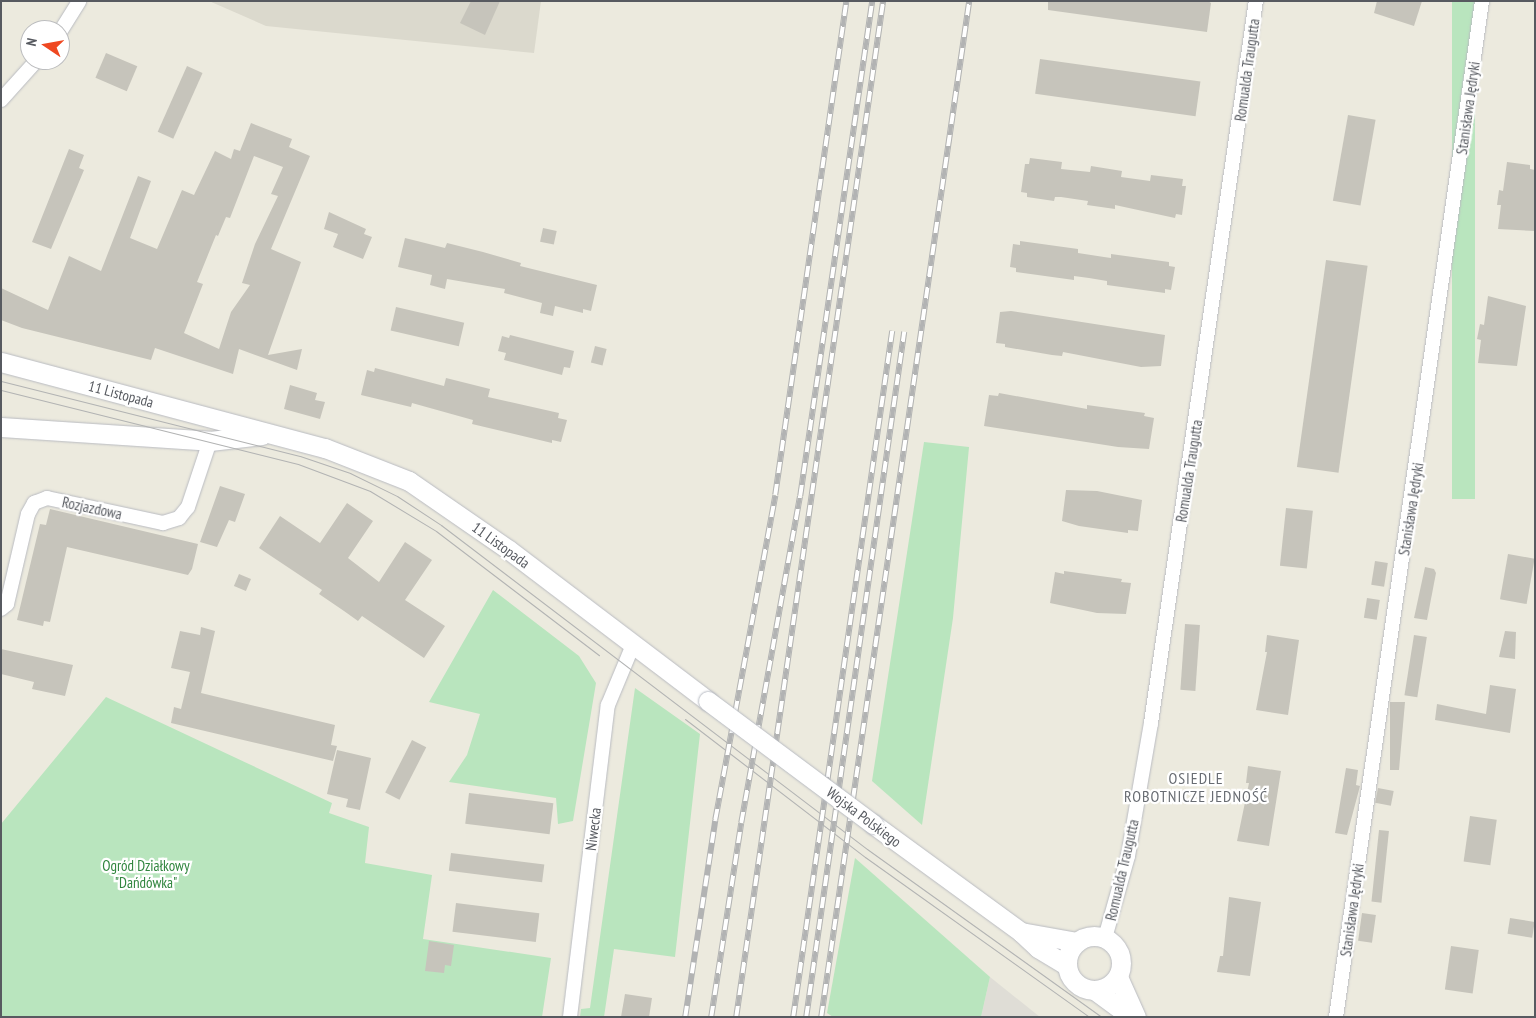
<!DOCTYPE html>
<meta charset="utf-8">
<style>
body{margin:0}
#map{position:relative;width:1536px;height:1018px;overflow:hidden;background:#eceade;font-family:"PT Sans Narrow",sans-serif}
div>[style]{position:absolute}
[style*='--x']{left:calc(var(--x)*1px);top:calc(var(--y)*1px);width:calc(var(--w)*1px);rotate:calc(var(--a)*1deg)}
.industrial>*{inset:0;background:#dfddd6}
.education>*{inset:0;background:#dbd9cd}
.green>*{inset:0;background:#b9e5be;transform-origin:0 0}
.building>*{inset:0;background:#c6c4bb;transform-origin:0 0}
.roads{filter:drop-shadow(0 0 1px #b9bbc1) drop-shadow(0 0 1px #b9bbc1)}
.minor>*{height:14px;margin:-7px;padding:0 7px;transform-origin:7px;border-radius:7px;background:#fff}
.secondary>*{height:19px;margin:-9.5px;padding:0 9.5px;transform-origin:9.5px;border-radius:9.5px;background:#fff}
.secondary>.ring{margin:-9.5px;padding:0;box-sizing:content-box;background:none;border:19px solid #fff;border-radius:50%}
.tram>*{height:1px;margin:-0.5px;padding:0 0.5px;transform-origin:0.5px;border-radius:0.5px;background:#b2b3b3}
.rail>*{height:5.5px;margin-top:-2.75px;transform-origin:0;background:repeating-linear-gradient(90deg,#fff 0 11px,#b2b3b3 0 22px);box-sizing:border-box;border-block:1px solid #b2b3b3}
.bridges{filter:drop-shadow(0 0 1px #b9bcc3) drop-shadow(0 0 1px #b9bcc3)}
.secondary-bridge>*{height:19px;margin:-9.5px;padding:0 9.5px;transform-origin:9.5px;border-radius:9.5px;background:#fff}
span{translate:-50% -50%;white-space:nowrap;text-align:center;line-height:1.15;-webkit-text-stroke:4.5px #fff;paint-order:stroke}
.street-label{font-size:15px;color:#575a60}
.park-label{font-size:15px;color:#31863f}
.neighbourhood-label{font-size:16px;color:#686c72;letter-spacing:1px}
.frame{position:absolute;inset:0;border:2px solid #575a60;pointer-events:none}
.north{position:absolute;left:20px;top:20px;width:50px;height:50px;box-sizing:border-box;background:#fff;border:1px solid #bcbdbf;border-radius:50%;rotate:282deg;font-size:14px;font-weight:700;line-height:20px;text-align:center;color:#575a60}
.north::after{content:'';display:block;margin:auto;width:18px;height:22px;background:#ef4821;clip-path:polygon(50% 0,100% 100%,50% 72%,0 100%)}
</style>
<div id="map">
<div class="industrial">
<div style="clip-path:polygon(990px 977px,1040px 1017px,981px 1017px)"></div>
</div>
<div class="education">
<div style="clip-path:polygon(209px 1px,541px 1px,534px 53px,266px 26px)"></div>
</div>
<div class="green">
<div style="left:1452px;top:1px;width:23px;height:498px"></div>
<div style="clip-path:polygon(924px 442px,969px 447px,953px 618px,922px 825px,872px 781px)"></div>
<div style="clip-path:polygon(493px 590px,579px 656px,596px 683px,573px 821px,558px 824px,556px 798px,449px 782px,467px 755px,480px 714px,429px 702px)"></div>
<div style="clip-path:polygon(635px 688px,700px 734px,675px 957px,614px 949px,604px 1017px,580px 1017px,581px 1009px,590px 1008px)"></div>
<div style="clip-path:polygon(106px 697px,332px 803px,329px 813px,369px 827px,365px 863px,432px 875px,423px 939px,551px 958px,542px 1017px,1px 1017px,1px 824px)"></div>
<div style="clip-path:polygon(855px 858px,990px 977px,981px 1017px,833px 1017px,827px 1013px)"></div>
</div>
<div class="building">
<div style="clip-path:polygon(471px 1px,500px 1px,485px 35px,460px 23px)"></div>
<div style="clip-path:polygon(1048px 1px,1208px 1px,1211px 3px,1207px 32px,1048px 10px)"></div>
<div style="clip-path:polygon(1377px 1px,1422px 1px,1414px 26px,1374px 13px)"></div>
<div style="left:106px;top:53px;width:34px;height:27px;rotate:23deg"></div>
<div style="left:1040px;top:59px;width:162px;height:35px;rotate:8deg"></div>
<div style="left:187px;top:66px;width:17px;height:72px;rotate:24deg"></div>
<div style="left:1348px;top:115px;width:28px;height:87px;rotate:10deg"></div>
<div style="clip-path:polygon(evenodd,251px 123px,292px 139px,289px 147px,310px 156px,271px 249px,301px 262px,268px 355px,302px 349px,297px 370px,239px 349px,233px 374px,155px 348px,151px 360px,22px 328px,1px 320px,1px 288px,48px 310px,69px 256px,101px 271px,138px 176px,151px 181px,130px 238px,157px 249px,182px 190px,194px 195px,215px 151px,231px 159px,234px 149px,240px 151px,251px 123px,254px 156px,283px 167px,271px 194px,278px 196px,255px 244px,242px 283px,250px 285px,231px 312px,219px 349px,184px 333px,203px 284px,197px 282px,216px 235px,218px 236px,226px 217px,230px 218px,254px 156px)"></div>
<div style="clip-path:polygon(69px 149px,84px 155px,79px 168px,84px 170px,51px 249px,32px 242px)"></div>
<div style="clip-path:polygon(1030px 158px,1062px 162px,1061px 169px,1090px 172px,1091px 166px,1122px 171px,1121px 177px,1150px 181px,1151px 175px,1183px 179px,1182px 186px,1186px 186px,1182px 215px,1176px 214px,1175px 218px,1115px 205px,1115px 209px,1087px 205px,1088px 201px,1061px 197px,1055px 197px,1054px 201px,1027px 197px,1027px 193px,1021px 192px,1025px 164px,1029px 164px)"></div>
<div style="clip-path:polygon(1507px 162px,1530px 165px,1530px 169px,1535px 170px,1535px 231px,1498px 229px,1501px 205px,1497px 205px,1499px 190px,1503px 191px)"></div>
<div style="clip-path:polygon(329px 212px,366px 229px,364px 234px,372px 237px,363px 259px,333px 247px,338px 234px,324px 229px)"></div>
<div style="left:543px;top:228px;width:14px;height:14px;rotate:12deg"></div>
<div style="clip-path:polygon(405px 238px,445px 248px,447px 243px,483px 252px,521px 263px,520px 266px,597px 285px,591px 311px,583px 309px,583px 313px,555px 306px,553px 316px,540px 313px,542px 303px,504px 293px,505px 289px,447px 279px,445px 289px,430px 285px,432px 275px,398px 267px)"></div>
<div style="clip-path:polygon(1020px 241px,1078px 249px,1078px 253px,1104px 257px,1111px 258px,1111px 254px,1169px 262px,1169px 266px,1175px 267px,1171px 290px,1165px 289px,1165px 293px,1107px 285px,1107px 281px,1089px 278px,1074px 276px,1074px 280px,1016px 272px,1016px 268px,1010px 267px,1013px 244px,1020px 245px)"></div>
<div style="left:1326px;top:260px;width:42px;height:209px;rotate:8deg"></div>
<div style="clip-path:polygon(1488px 296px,1526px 306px,1517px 366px,1478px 363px,1481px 340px,1477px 339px,1480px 324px,1484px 325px)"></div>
<div style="left:396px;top:307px;width:70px;height:24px;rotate:13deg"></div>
<div style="clip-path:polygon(1011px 311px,1165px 335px,1161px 366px,1141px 367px,1063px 352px,1062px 356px,1052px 355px,1005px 347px,1005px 344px,996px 343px,1000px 312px)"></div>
<div style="clip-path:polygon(510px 335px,574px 351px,570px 368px,564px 367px,562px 375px,504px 360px,506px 353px,498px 351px,502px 336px,509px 338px)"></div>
<div style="left:595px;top:346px;width:12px;height:17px;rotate:14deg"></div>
<div style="clip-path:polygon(375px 368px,444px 386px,446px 378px,490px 389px,488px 397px,559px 413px,558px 418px,567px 420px,561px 442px,552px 440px,552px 443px,472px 424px,473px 420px,412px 403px,411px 407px,361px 395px,367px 370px,374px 372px)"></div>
<div style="clip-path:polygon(290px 385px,317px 393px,315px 400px,325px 402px,320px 419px,284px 409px)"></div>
<div style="clip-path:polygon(999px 393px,1087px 409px,1087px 405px,1145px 413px,1144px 416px,1154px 418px,1149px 449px,1118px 447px,984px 426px,989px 395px,998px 396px)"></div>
<div style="clip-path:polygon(220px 486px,245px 494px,235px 522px,229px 520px,217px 547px,200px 542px)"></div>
<div style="clip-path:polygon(1066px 490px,1097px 491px,1142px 500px,1138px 531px,1128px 530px,1128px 533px,1079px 526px,1062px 521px)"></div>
<div style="clip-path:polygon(347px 503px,373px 521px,348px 558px,379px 582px,405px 542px,432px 560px,405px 600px,445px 626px,424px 658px,362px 616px,358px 621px,344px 611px,319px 594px,322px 590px,259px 548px,280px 516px,320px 543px)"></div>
<div style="left:1286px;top:508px;width:27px;height:58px;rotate:6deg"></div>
<div style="clip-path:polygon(50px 509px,198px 544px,192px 569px,188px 575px,67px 547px,50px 622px,44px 621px,43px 626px,17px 620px,40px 524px,46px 525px)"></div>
<div style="left:1508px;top:554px;width:27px;height:46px;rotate:10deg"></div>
<div style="left:1375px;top:561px;width:13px;height:24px;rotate:9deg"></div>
<div style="clip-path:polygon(1425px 567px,1434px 569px,1436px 573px,1427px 620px,1414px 618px)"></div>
<div style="clip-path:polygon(1064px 571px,1122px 579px,1121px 582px,1131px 583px,1126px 614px,1097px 613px,1050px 603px,1055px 572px,1064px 574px)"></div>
<div style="left:239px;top:574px;width:13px;height:13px;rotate:23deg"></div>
<div style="left:1367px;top:598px;width:13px;height:20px;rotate:9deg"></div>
<div style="left:1185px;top:624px;width:15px;height:66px;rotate:4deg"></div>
<div style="clip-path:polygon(201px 627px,215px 631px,201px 693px,335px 725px,331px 745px,337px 746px,333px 761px,171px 723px,174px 707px,181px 709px,190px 672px,171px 668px,180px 631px,200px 635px)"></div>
<div style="clip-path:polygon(1505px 631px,1516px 632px,1515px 659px,1499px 657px)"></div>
<div style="clip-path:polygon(1267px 635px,1299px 640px,1288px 715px,1256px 710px,1267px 652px,1265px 652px)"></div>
<div style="left:1414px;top:635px;width:13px;height:61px;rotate:9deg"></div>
<div style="clip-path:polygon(1px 649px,73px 665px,65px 696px,32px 689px,34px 682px,1px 674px)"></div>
<div style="clip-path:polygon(1490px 685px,1516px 689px,1510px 733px,1435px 720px,1437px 704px,1486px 714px)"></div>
<div style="clip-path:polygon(1390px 702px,1405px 702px,1399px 770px,1390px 770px)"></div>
<div style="left:412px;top:740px;width:16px;height:59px;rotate:27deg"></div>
<div style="clip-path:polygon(337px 750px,371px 758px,360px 810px,346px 807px,348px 799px,327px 794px)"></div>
<div style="clip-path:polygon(1248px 766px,1281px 771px,1269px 846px,1237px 841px,1249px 783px,1246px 783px)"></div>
<div style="clip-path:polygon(1346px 768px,1358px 770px,1356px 785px,1360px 786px,1347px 835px,1335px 833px)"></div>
<div style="left:1378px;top:788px;width:16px;height:15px;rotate:11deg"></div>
<div style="left:469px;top:793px;width:85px;height:31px;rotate:7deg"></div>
<div style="left:1470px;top:816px;width:27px;height:46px;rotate:8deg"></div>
<div style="left:1379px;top:830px;width:10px;height:72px;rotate:6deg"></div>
<div style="left:451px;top:853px;width:94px;height:18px;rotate:7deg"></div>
<div style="clip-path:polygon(1229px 897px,1261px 902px,1250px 976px,1217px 972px,1220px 956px,1223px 956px)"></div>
<div style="left:456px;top:903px;width:84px;height:29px;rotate:7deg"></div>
<div style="left:1362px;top:913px;width:14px;height:28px;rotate:8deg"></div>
<div style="left:1510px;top:918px;width:25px;height:16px;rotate:9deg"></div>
<div style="clip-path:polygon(429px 941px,454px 945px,451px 966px,445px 965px,444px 973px,425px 971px)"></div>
<div style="left:1451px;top:946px;width:28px;height:44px;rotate:8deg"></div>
<div style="clip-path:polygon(625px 994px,652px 998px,649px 1017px,621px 1017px)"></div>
</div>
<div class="roads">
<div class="minor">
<div style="--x:60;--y:32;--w:36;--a:-58"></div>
<div style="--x:1;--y:100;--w:54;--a:-48"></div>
<div style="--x:1;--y:609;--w:8;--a:-40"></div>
<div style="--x:7;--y:604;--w:92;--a:-76.9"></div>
<div style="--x:28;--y:514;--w:13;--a:-61"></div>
<div style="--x:34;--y:503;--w:14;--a:-21"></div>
<div style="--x:47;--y:498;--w:119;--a:12.2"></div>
<div style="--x:163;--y:523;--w:17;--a:-17"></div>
<div style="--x:179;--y:518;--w:14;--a:-51"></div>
<div style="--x:188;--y:507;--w:70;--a:-71.6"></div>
<div style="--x:1105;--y:938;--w:85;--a:-74.3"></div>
<div style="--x:1128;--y:856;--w:135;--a:-80.2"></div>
<div style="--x:1151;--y:723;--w:730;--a:-81.73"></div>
<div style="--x:570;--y:1017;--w:314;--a:-83.1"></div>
<div style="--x:608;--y:705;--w:65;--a:-67.4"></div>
<div style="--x:1336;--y:1017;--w:1026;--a:-81.82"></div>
</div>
<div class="secondary">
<div style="--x:1;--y:362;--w:335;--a:14.9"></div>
<div style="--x:325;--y:448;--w:90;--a:21.4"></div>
<div style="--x:409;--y:481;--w:121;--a:34.6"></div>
<div style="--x:509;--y:550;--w:250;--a:37.2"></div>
<div style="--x:1;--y:427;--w:209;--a:3.8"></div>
<div style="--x:210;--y:441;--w:52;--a:-6.6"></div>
<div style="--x:873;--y:824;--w:183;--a:36.1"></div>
<div style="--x:1021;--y:932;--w:23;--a:43"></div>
<div style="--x:1038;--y:948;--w:33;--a:31"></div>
<div style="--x:1021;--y:932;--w:57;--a:10.1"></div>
<div class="ring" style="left:1067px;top:936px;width:35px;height:35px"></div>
<div style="--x:1118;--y:977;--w:44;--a:65.8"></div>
<div style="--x:1096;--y:991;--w:44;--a:36.6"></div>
</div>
</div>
<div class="tram">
<div style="--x:1;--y:381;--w:308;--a:14.1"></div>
<div style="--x:300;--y:456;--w:53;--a:18.8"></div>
<div style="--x:350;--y:473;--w:52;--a:26.1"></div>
<div style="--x:397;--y:496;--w:53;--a:33.4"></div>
<div style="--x:441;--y:525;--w:535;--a:37.26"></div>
<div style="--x:867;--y:849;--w:289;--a:35.6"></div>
<div style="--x:1;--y:390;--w:306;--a:14"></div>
<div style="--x:298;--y:464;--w:77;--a:20.6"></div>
<div style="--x:370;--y:491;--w:77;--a:31.2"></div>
<div style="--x:436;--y:531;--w:205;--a:37.3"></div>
<div style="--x:685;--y:719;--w:227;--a:37.5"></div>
<div style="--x:865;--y:857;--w:275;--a:35.5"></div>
</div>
<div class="rail">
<div style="--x:685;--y:1017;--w:199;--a:-81.3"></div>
<div style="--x:715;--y:820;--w:330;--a:-79.5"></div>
<div style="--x:775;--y:495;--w:499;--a:-81.8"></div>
<div style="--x:711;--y:1017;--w:196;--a:-81.2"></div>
<div style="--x:741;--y:823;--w:332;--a:-79.8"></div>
<div style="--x:800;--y:496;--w:500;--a:-81.72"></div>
<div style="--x:736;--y:1017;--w:1027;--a:-81.77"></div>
<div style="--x:793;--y:1017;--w:693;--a:-81.79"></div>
<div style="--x:806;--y:1017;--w:692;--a:-81.86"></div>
<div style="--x:821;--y:1017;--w:1027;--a:-81.71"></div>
</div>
<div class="bridges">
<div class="secondary-bridge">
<div style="--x:708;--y:701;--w:206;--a:36.7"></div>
</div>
</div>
<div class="street-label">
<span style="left:1247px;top:70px;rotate:-82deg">Romualda Traugutta</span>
<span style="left:1468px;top:108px;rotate:-82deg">Stanisława Jędryki</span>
<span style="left:121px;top:394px;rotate:15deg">11 Listopada</span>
<span style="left:1189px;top:471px;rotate:-81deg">Romualda Traugutta</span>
<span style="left:92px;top:508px;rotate:12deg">Rozjazdowa</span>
<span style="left:1411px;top:509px;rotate:-81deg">Stanisława Jędryki</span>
<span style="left:501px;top:545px;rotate:36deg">11 Listopada</span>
<span style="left:864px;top:817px;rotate:37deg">Wojska Polskiego</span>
<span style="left:593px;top:829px;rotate:-83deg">Niwecka</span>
<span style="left:1122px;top:870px;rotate:-77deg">Romualda Traugutta</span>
<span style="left:1352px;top:910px;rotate:-82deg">Stanisława Jędryki</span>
</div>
<div class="park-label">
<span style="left:146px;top:874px">Ogród Działkowy<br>"Dańdówka"</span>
</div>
<div class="neighbourhood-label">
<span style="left:1196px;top:787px">OSIEDLE<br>ROBOTNICZE JEDNOŚĆ</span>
</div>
<div class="frame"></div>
<div class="north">N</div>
</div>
